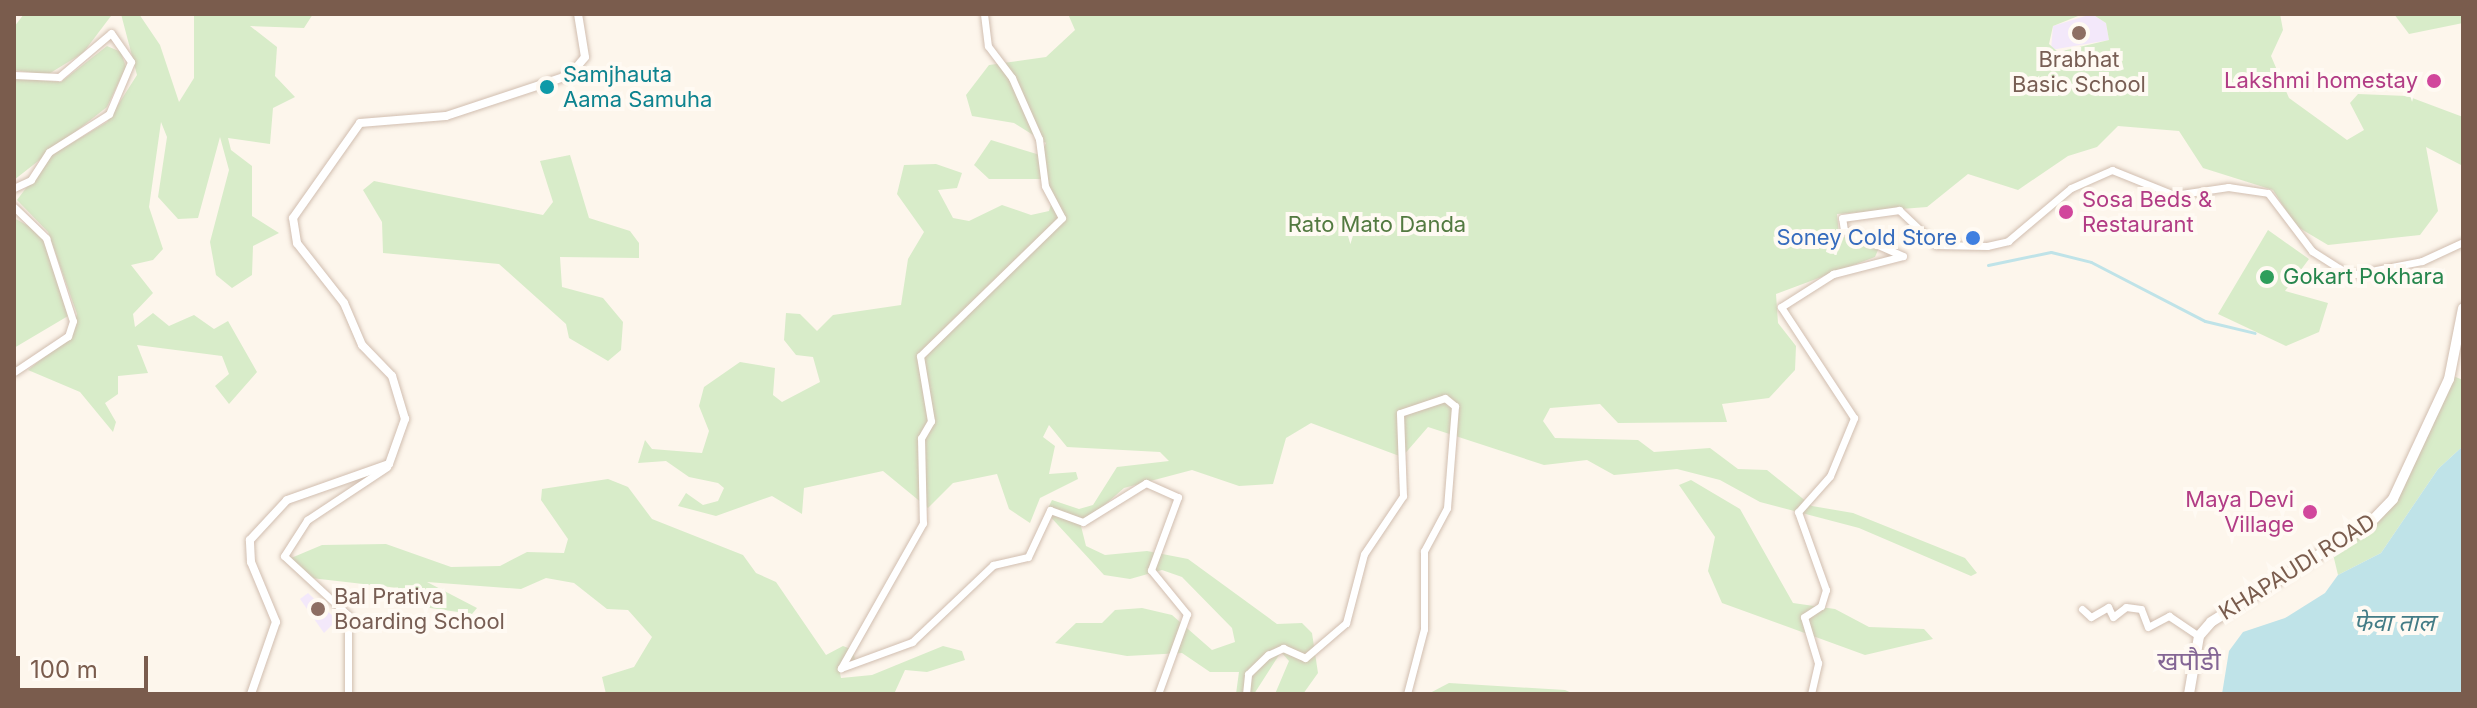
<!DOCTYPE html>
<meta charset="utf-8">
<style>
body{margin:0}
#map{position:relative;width:2477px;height:708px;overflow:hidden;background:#fdf6ec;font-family:Inter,"Noto Sans Devanagari",sans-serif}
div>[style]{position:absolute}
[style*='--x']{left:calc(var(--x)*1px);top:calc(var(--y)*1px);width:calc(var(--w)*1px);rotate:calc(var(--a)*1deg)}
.education>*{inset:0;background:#f3e8fa}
.green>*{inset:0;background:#d8ecc9}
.water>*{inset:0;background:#bfe3e8}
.stream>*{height:3px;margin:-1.5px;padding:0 1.5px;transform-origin:1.5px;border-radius:1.5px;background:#bfe3e8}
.roads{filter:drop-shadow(0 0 2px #d1beb0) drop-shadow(0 0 2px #d1beb0)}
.minor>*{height:7px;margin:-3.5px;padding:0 3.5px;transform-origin:3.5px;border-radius:3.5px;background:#fff}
.tertiary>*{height:8px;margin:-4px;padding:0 4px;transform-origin:4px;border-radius:4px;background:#fff}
.secondary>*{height:10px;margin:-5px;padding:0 5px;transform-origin:5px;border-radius:5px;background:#fff}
.dots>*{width:22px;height:22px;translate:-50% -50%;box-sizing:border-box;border:4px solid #fffaf3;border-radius:50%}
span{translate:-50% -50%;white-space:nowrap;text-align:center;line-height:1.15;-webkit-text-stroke:8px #fffaf3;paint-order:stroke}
.education-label{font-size:22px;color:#785e54}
.left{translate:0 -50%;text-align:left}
.culture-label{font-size:22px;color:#0d838f}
.hotel-label{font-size:22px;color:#b23c85}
.right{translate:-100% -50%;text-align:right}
.park-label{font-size:22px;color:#537a41}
.shop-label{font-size:22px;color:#366cbe}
.leisure-label{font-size:22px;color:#27864d}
.street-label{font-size:22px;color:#7a5c4d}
.water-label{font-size:24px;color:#437c86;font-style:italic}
.quarter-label{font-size:26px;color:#846695}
.frame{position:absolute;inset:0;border:16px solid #7a5c4d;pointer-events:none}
.scale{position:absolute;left:16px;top:656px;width:132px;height:36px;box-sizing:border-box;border:4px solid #7a5c4d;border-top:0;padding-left:10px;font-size:24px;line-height:28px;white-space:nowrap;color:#7a5c4d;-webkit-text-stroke:6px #fffaf3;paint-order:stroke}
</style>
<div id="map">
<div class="education">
<div style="clip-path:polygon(2092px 14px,2106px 23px,2109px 40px,2051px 50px,2053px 26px)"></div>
<div style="clip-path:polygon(308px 593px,337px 620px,324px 633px,300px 599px)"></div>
</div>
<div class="green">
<div style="clip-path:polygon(24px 14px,110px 14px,111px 16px,83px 53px,47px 75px,14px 70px,14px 27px)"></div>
<div style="clip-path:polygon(121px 14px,139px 14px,160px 45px,179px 102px,194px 78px,194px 14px,313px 14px,304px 28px,250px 26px,277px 47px,275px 76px,295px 97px,273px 108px,270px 144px,228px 138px,231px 150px,252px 166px,252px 216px,279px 233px,253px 246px,252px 275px,232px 288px,216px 275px,210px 242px,229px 170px,220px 137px,198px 218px,178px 219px,158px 197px,167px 137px,161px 122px,149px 207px,163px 249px,153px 260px,131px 265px,153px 293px,133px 314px,135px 327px,153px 313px,169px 326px,194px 315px,214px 329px,228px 321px,257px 372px,229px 404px,215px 386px,229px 374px,222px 356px,137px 345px,148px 373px,118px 376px,118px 394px,105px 403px,116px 422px,113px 432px,80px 392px,28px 370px,71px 335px,77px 314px,48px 232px,17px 200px,50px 156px,107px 122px,137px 75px)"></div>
<div style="clip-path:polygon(1068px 14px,2083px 14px,2053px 26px,2049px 44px,2058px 52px,2109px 40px,2106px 23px,2092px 14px,2280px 14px,2283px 30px,2271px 56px,2289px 98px,2347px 140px,2364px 130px,2350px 103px,2358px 94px,2407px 96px,2463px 117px,2463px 166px,2426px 147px,2438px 211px,2420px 235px,2328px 245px,2296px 226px,2273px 190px,2203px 168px,2179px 131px,2118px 126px,2097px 147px,2068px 156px,2018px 190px,1968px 174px,1927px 207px,1837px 214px,1839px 235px,1878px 250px,1875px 257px,1776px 294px,1778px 323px,1796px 346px,1795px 370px,1769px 398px,1722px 404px,1727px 422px,1618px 423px,1600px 404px,1550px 408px,1543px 421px,1555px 438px,1638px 440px,1654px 452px,1710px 448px,1738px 469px,1767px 470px,1812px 506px,1853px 513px,1965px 558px,1977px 573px,1971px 576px,1859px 528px,1760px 502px,1720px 480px,1677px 469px,1614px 475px,1587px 460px,1544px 465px,1428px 427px,1402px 457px,1311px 423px,1286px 438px,1273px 484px,1239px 486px,1192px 470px,1124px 488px,1081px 526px,1086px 546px,1105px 555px,1147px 551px,1188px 559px,1277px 624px,1302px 623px,1312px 633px,1318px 673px,1303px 694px,1275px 694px,1289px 661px,1281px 652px,1254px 694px,1236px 694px,1239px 672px,1210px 672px,1182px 653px,1127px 656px,1055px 643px,1076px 623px,1102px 623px,1115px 610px,1142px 608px,1172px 615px,1212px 650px,1235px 642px,1232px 628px,1182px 577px,1162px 570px,1130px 579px,1104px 575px,1046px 512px,1052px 500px,1079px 509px,1093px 505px,1117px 467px,1169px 461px,1160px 452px,1067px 447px,1049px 425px,1043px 437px,1055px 446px,1049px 474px,1076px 472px,1078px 479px,1040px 498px,1030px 523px,1009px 509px,997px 474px,953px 483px,928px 508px,883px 471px,804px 488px,802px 514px,772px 496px,716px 516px,678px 506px,686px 493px,703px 505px,718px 501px,724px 488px,718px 483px,689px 477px,666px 461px,638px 463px,645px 440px,652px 449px,702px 453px,709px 431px,699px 406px,704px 387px,740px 362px,775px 368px,773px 395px,782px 402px,820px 382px,813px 357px,796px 355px,784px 340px,786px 313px,800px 314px,817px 331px,833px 315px,901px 305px,908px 259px,924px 232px,897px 194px,904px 165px,936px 164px,962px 173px,957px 188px,938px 190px,953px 218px,969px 221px,1002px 205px,1031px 215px,1049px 211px,1054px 195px,1042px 179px,989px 179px,974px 165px,991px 140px,1040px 155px,1046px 143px,1014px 123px,972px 116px,966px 95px,989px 65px,1046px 57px,1075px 30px)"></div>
<div style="clip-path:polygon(2394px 14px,2463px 14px,2463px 23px,2409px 34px)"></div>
<div style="clip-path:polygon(107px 46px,121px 52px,126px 67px,107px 107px,14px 180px,14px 78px,61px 82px)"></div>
<div style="clip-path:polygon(570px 155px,589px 218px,630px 231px,639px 243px,639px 258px,560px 257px,562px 287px,603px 298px,623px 322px,621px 350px,608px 361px,569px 338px,566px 324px,499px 264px,383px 253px,382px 222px,363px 190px,374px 181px,543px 215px,553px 202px,540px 161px)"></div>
<div style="clip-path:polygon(14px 218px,43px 234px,68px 316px,14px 348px)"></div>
<div style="clip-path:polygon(2268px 230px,2309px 259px,2285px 291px,2328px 303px,2319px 332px,2286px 346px,2218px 314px)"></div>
<div style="clip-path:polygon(2453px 376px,2463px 380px,2463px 446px,2438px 469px,2381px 553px,2338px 575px,2332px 550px,2395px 504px)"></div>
<div style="clip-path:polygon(608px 479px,628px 487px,652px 519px,743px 555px,756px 573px,776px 582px,826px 655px,843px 646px,853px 650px,855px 660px,839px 668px,841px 678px,872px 675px,943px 646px,962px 651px,965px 660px,927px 672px,905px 670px,894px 694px,606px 694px,602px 677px,634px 667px,652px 637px,628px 610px,607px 609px,574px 583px,546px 578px,521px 589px,427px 582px,477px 608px,472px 614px,423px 607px,398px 588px,311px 578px,284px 561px,322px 545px,386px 544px,451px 567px,500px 566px,527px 552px,564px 553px,568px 539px,541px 500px,542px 489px)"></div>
<div style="clip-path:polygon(1691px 480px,1740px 509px,1793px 603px,1835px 609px,1869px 627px,1924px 629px,1933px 639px,1865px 655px,1722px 603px,1708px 571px,1715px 537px,1679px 485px)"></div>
<div style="clip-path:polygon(1449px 683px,1565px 690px,1574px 694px,1428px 694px)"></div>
</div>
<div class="water">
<div style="clip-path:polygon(2463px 446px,2463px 694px,2222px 694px,2229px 651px,2243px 632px,2285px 618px,2325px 593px,2338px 575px,2381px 553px,2438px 469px)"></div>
</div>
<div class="stream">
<div style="--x:1988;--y:265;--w:64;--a:-11.7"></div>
<div style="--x:2051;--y:252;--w:41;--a:14"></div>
<div style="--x:2091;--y:262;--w:128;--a:27.4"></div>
<div style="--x:2205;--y:321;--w:51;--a:13.5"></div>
</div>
<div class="roads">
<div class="minor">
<div style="--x:984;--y:14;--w:32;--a:83"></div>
<div style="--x:988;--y:46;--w:40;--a:53"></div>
<div style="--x:1012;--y:78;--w:67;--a:66.1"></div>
<div style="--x:1039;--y:139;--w:47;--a:82.7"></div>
<div style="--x:1045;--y:186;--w:36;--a:62"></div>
<div style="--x:1062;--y:218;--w:198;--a:135.8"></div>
<div style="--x:920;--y:356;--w:66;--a:80.4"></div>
<div style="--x:931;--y:421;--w:20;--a:120"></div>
<div style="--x:921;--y:438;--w:85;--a:88.7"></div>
<div style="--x:923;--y:523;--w:167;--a:119.5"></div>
<div style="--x:841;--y:668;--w:76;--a:-20.1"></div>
<div style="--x:912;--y:642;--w:112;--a:-43.5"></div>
<div style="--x:993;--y:565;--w:36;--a:-13"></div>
<div style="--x:1028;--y:557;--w:52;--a:-64.9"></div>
<div style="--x:1050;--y:510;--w:35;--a:20"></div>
<div style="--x:1083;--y:522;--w:74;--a:-31.8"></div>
<div style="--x:1146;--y:483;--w:35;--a:24"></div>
<div style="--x:1178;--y:497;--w:78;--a:110.3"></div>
<div style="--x:1151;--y:570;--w:57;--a:50.7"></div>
<div style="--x:1187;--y:614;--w:85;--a:109.9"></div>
<div style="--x:14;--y:75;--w:45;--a:2.5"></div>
<div style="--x:59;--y:77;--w:68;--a:-40.2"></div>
<div style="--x:111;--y:33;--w:35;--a:55"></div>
<div style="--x:131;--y:62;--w:56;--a:112.9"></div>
<div style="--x:109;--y:114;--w:71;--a:147.7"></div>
<div style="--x:49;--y:152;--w:33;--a:123"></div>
<div style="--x:31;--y:180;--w:19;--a:155"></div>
<div style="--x:14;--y:207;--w:45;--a:44.1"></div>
<div style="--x:46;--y:238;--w:87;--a:72"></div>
<div style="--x:73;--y:321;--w:16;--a:108"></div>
<div style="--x:68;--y:336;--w:65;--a:146.3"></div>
<div style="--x:2082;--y:609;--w:12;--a:42"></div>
<div style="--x:2091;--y:617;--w:20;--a:-30"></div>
<div style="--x:2108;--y:607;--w:11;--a:63"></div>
<div style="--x:2113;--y:617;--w:16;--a:-38"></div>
<div style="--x:2126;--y:607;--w:15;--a:8"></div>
<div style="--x:2141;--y:609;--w:19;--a:69"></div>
<div style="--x:2148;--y:627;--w:24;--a:-28"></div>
<div style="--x:2169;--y:616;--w:36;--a:34"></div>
<div style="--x:348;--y:694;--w:79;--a:-90"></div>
<div style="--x:348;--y:615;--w:87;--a:-137.3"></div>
<div style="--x:284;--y:556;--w:43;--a:-57.4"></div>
<div style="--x:307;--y:520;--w:96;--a:-33.5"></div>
<div style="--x:1246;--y:694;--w:20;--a:-84"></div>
<div style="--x:1248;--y:674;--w:28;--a:-44"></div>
<div style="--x:1268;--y:655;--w:17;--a:-25"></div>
<div style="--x:1283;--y:648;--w:24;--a:24"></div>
<div style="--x:1305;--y:658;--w:54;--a:-40.5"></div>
<div style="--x:1346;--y:623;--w:71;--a:-75.4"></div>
<div style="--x:1364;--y:554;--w:70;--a:-56.1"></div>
<div style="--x:1403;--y:496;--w:83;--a:-92.1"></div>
<div style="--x:1400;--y:413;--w:47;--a:-18.4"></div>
<div style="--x:1445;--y:398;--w:13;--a:39"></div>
<div style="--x:1455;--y:406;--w:102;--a:94.5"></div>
<div style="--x:1447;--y:508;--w:49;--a:118.1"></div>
<div style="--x:1424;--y:551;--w:78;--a:90"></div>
<div style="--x:1424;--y:629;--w:67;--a:104.7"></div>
<div style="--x:1811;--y:694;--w:32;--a:-77"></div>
<div style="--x:1818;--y:663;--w:48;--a:-106.9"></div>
<div style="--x:1804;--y:617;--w:20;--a:-33"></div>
<div style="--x:1821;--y:606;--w:17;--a:-73"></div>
<div style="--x:1826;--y:590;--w:83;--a:-109.7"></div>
<div style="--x:1798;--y:512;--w:48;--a:-48.4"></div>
<div style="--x:1830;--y:476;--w:63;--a:-67.5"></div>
<div style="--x:1854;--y:418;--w:133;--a:-123.3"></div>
<div style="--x:1781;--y:307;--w:62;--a:-32.4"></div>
<div style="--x:1833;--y:274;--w:72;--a:-14.4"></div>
<div style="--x:1903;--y:256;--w:64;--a:-156.2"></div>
<div style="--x:1844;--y:230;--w:12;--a:-99"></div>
<div style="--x:1842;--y:218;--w:58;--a:-8"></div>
<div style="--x:1899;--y:210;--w:51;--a:43.4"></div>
<div style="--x:1936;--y:245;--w:51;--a:1.1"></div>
<div style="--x:1987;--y:246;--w:22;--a:-13"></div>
<div style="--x:2008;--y:241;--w:82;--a:-40.1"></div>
<div style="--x:2071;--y:188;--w:45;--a:-23.7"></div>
<div style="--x:2112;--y:170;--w:67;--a:22"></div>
<div style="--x:2174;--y:195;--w:55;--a:-8.4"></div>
<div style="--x:2228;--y:187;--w:40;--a:8.5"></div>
<div style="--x:2268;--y:193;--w:73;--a:52.8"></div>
<div style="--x:2312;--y:251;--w:45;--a:32.3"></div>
<div style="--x:2350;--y:275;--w:73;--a:-11"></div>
<div style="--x:2422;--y:261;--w:45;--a:-24.9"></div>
</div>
<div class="tertiary">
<div style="--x:251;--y:694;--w:76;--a:-70.9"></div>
<div style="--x:276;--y:622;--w:65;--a:-112.6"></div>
<div style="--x:251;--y:562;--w:22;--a:-93"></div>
<div style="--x:250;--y:540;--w:54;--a:-47.2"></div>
<div style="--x:287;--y:500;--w:108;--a:-19.4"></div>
<div style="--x:389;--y:464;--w:48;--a:-70.4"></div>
<div style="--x:405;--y:419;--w:45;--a:-106.8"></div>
<div style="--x:392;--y:376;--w:43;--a:-134.1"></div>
<div style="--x:362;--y:345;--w:46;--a:-113.2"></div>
<div style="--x:344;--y:303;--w:76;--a:-128.1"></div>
<div style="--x:297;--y:243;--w:25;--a:-99"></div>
<div style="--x:293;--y:218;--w:116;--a:-54.8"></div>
<div style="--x:360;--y:123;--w:86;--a:-4.7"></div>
<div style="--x:446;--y:116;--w:131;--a:-18.3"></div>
<div style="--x:570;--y:75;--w:23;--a:-50"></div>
<div style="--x:585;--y:57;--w:44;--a:-99.2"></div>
</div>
<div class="secondary">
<div style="--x:2189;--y:694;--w:59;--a:-80.2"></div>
<div style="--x:2199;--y:636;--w:18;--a:-49"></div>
<div style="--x:2211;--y:622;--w:187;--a:-31.9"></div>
<div style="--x:2370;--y:523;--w:33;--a:-46"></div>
<div style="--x:2393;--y:499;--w:132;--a:-65"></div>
<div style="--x:2449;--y:379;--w:72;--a:-78.8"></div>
</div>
</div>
<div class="dots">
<div style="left:2079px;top:33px;background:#8d6e63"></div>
<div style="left:2434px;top:81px;background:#d1479c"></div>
<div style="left:547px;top:87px;background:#0f9aa8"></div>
<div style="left:2066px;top:212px;background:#d1479c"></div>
<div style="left:1973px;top:238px;background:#3f7fe0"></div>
<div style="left:2267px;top:277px;background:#2e9e5b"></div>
<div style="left:2310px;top:512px;background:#d1479c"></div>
<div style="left:318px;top:609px;background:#8d6e63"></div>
</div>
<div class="education-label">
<span style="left:2079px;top:72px">Brabhat<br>Basic School</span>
<span class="left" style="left:334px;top:609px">Bal Prativa<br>Boarding School</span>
</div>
<div class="culture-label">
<span class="left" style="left:563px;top:87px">Samjhauta<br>Aama Samuha</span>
</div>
<div class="hotel-label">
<span class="right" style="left:2418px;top:81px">Lakshmi homestay</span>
<span class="left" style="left:2082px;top:212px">Sosa Beds &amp;<br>Restaurant</span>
<span class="right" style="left:2294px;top:512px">Maya Devi<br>Village</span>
</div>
<div class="park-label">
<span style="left:1377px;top:225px">Rato Mato Danda</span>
</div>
<div class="shop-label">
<span class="right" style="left:1957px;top:238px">Soney Cold Store</span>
</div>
<div class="leisure-label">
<span class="left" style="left:2283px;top:277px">Gokart Pokhara</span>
</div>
<div class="street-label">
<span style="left:2297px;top:567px;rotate:-32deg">KHAPAUDI ROAD</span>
</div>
<div class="water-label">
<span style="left:2394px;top:623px">फेवा ताल</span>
</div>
<div class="quarter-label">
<span style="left:2189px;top:661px">खपौडी</span>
</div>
<div class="frame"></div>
<div class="scale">100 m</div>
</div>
